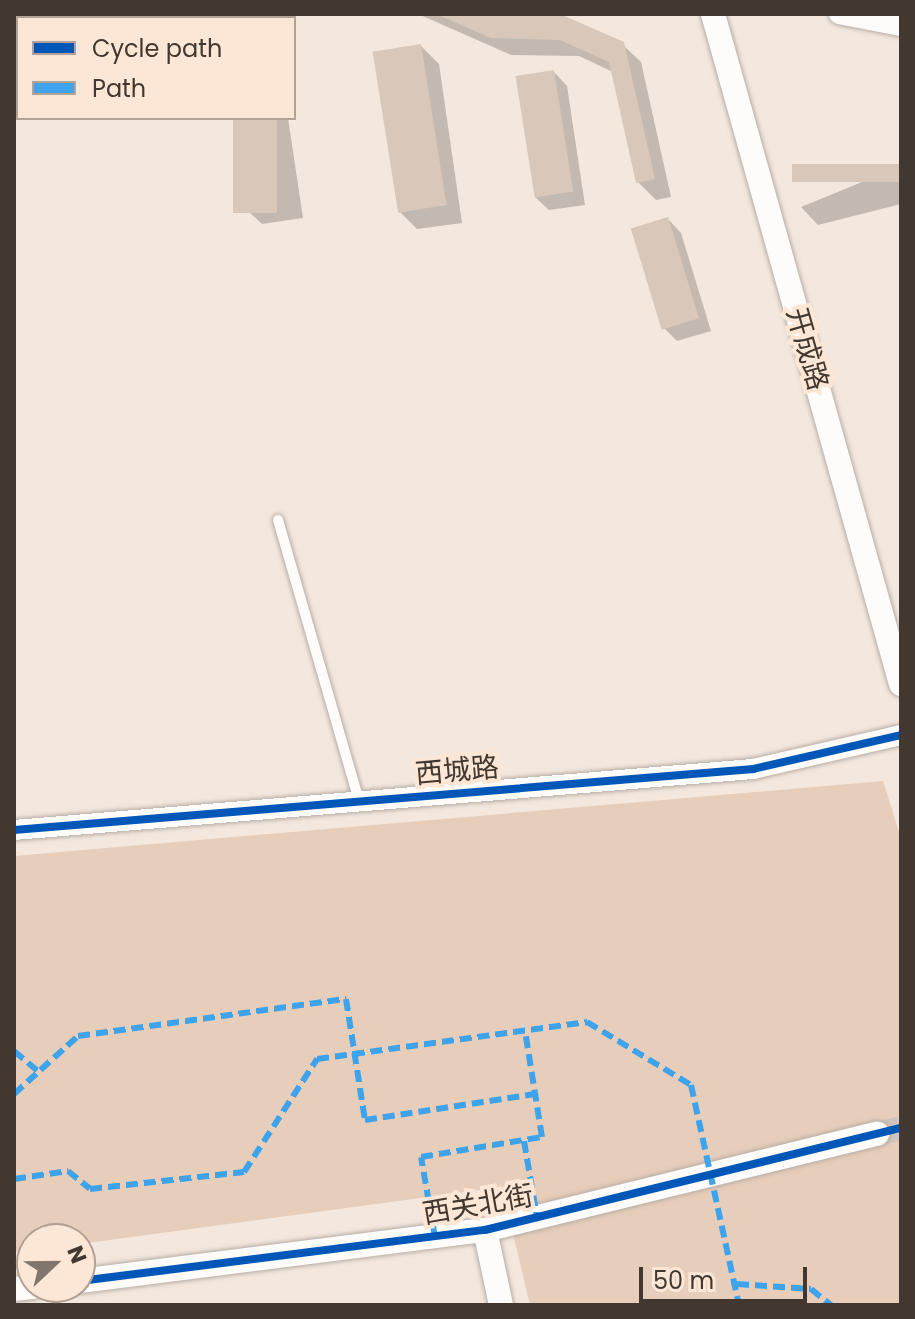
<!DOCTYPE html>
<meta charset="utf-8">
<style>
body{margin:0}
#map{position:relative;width:915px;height:1319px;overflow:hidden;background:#f4e8de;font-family:Poppins,"Noto Sans SC",sans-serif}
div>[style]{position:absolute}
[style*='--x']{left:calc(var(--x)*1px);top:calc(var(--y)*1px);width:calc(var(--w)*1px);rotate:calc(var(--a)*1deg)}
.green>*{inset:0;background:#e7ceba}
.shadow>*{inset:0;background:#0003;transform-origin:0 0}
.building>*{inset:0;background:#d9c8ba;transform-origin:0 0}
.tertiary-tunnel>*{height:24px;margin-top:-12px;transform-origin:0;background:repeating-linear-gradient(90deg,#d0c5bb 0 24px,transparent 0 36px)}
.roads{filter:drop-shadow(0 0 2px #b8aea6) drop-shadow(0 0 2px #b8aea6)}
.service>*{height:10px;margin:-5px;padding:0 5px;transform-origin:5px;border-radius:5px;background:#fdfcfa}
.minor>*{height:20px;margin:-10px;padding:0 10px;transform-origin:10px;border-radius:10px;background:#fdfcfa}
.tertiary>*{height:24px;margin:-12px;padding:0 12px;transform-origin:12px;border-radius:12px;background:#fdfcfa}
.quiet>*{height:6px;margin-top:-3px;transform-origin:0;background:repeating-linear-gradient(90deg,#3fa3eb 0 12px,transparent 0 18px)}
.cycleway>*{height:8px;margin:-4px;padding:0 4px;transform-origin:4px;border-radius:4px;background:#0057b8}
span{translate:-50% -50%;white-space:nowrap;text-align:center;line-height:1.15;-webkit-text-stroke:8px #fce7d6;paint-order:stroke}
.street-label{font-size:28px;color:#423830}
.frame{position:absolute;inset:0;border:16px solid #423830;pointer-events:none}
.legend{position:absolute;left:16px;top:16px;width:280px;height:104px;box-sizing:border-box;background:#fce7d6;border:2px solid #b2a194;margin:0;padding:10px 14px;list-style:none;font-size:24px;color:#423830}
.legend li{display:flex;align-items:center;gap:16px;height:40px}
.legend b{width:40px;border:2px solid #b2a194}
.north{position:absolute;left:16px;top:1223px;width:80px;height:80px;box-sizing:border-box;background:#fce7d6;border:2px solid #b2a194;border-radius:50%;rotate:68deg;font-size:22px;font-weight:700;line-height:32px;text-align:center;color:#423830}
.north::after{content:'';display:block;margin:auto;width:28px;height:36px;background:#80766d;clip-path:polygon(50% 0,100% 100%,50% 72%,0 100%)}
.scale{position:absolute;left:639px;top:1267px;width:168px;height:36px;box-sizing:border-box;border:4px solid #423830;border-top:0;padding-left:10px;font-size:24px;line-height:28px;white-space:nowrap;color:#423830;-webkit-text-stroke:6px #fce7d6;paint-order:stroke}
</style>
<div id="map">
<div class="green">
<div style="clip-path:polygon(883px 781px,901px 838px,901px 1305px,530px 1305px,502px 1187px,80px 1244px,80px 1239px,32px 1239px,32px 1250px,14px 1252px,14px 856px)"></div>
</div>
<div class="shadow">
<div style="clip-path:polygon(14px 14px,44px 14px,45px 18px,18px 18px,14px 29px)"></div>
<div style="left:159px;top:14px;width:48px;height:4px"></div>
<div style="clip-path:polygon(418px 14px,555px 14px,622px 44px,641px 62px,671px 197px,656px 200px,638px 182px,613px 72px,579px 56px,511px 55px)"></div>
<div style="clip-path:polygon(421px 46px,439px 64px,462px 223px,417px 229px,399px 211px)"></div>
<div style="clip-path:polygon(554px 72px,567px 86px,585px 205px,549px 210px,535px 197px)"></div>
<div style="clip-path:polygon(235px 118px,288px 118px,303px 218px,262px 224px,248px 211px)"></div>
<div style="clip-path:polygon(901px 166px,901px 204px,818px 225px,801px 207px)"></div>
<div style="clip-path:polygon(668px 219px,681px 233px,711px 331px,677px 341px,664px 328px)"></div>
</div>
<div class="building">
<div style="clip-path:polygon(436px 14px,560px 14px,624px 42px,655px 179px,636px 183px,609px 62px,560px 40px,491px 38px)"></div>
<div style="left:421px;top:44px;width:163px;height:49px;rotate:81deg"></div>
<div style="left:554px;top:70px;width:123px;height:39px;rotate:81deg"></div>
<div style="left:233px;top:118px;width:44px;height:95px"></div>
<div style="left:901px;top:164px;width:18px;height:109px;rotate:90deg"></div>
<div style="left:668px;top:217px;width:106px;height:39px;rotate:73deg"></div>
</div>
<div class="tertiary-tunnel">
<div style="--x:877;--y:1134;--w:25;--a:-14"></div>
</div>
<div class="roads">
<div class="service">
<div style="--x:278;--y:520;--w:292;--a:73.9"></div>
</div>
<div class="minor">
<div style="--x:839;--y:14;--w:63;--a:11"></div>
<div style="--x:14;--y:830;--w:742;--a:-4.72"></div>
<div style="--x:753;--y:769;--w:152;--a:-12.9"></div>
</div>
<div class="tertiary">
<div style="--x:713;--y:14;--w:696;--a:74.33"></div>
<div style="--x:485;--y:1230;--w:77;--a:78"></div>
<div style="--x:80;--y:1281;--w:408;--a:-7.2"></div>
<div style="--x:485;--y:1230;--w:404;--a:-13.8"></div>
<div style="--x:14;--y:1289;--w:18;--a:-6"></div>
</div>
</div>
<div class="quiet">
<div style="--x:14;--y:1051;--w:33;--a:40"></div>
<div style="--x:14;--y:1094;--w:86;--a:-42.2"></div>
<div style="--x:78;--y:1036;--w:271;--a:-7.9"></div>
<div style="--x:346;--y:999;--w:122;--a:81.1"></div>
<div style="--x:365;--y:1120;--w:172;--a:-8.7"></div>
<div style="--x:524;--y:1141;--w:77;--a:80.3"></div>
<div style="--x:14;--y:1179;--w:55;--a:-8.4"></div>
<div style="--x:68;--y:1171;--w:28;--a:39"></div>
<div style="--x:90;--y:1189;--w:155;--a:-6.3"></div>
<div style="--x:244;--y:1172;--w:135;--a:-57.1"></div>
<div style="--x:317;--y:1059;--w:273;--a:-7.8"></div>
<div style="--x:587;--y:1022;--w:122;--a:31.2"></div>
<div style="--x:691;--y:1085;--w:225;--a:77.7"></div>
<div style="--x:435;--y:1237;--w:81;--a:-99.9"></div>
<div style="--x:421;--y:1157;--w:123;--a:-9.4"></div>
<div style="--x:542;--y:1137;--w:107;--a:-99.1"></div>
<div style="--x:737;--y:1284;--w:74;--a:3.9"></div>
<div style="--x:811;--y:1289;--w:26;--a:39"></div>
</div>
<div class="cycleway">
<div style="--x:14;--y:830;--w:742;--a:-4.72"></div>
<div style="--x:753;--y:769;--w:152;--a:-12.9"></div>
<div style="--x:80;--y:1281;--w:408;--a:-7.2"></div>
<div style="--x:485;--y:1230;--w:428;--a:-13.8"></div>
</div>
<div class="street-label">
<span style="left:807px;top:349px;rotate:74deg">开成路</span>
<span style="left:457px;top:771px;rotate:-5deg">西城路</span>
<span style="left:478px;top:1205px;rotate:-10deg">西关北街</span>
</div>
<div class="frame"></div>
<ul class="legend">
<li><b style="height:10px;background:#0057b8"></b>Cycle path</li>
<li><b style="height:10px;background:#3fa3eb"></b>Path</li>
</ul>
<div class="north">N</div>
<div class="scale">50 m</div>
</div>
